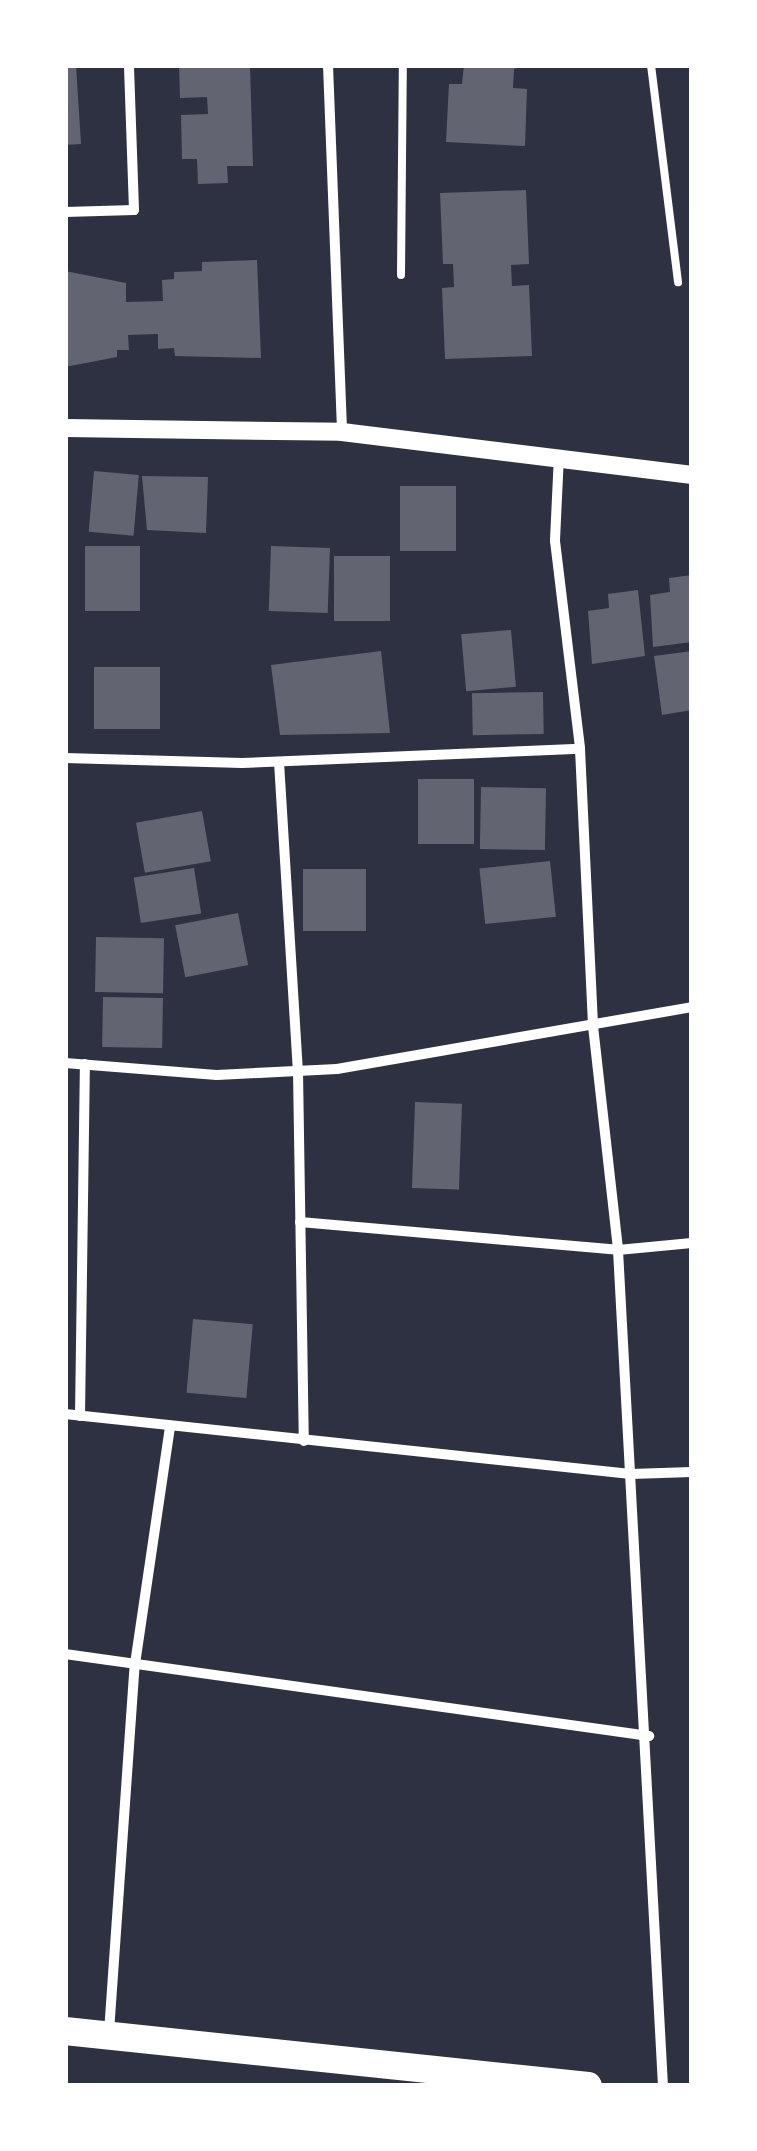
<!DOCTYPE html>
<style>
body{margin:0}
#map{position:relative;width:757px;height:2151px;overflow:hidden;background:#2d3142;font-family:Quicksand,sans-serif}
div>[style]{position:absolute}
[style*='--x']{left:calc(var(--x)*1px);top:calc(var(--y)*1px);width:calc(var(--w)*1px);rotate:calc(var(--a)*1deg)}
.building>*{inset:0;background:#626471;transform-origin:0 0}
.service>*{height:8px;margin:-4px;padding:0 4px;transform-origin:4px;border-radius:4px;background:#fff}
.minor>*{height:10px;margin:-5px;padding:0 5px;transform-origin:5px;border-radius:5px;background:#fff}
.tertiary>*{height:18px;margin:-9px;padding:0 9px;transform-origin:9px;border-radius:9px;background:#fff}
.trunk>*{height:28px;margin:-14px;padding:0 14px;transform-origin:14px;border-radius:14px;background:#fff}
span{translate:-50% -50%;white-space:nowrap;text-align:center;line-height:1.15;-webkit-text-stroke:8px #fff;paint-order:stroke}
.frame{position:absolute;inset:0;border:68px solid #fff;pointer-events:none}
</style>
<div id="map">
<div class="building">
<div style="clip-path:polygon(65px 65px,76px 65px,81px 144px,65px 145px)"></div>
<div style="clip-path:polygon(179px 65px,250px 65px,253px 166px,227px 166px,228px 183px,198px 184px,197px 159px,182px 159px,181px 115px,208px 114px,207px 97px,180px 98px)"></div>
<div style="clip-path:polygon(464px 65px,529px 65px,514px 69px,513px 88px,527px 89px,525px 146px,446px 142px,449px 84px,462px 84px)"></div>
<div style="clip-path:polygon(526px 190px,529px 264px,511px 265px,512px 286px,529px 285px,532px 356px,445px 359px,442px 288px,454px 287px,453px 264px,443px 264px,440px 193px)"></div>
<div style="clip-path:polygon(257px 260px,261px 358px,175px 356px,174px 348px,158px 349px,158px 334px,128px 335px,129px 350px,117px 350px,117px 357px,65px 367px,65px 271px,126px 283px,126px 302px,163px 301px,162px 280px,174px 279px,174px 272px,202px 271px,202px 262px)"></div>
<div style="left:94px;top:471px;width:45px;height:61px;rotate:5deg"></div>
<div style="clip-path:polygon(142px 476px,208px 477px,206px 533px,147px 530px)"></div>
<div style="left:400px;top:486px;width:56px;height:65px"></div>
<div style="left:85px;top:546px;width:55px;height:65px"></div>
<div style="left:271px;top:546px;width:59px;height:65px;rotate:2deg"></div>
<div style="left:334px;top:556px;width:56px;height:65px"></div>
<div style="clip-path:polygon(692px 575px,692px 642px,653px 647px,650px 595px,670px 592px,669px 578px)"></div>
<div style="clip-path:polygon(638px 590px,645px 656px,592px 664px,588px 611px,609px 608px,608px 594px)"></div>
<div style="left:511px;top:630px;width:57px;height:50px;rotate:85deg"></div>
<div style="clip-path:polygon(381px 651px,390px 733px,280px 735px,271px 665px)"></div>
<div style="clip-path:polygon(692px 651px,692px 710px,662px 715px,654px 656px)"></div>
<div style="left:94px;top:667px;width:66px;height:62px"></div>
<div style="left:543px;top:692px;width:42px;height:71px;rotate:89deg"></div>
<div style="left:418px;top:779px;width:56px;height:65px"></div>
<div style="left:481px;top:787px;width:65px;height:62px;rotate:1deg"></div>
<div style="left:202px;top:811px;width:51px;height:67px;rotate:80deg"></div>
<div style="left:550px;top:861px;width:56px;height:71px;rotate:84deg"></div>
<div style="left:194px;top:868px;width:46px;height:61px;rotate:81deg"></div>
<div style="left:303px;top:869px;width:63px;height:62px"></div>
<div style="left:238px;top:913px;width:53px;height:64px;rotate:79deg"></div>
<div style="left:96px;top:937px;width:68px;height:55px;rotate:1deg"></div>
<div style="left:103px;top:997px;width:60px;height:50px;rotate:1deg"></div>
<div style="left:415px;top:1102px;width:47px;height:86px;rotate:2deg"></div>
<div style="left:193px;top:1319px;width:60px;height:74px;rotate:5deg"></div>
</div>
<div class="service">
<div style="--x:651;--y:65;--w:219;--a:82.9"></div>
<div style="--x:401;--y:275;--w:210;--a:-89.5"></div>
</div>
<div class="minor">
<div style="--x:328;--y:65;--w:367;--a:87.8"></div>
<div style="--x:65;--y:212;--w:69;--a:-1.7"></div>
<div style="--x:134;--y:210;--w:145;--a:-92"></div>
<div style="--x:559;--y:455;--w:86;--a:92.7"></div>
<div style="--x:555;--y:541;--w:209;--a:83.1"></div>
<div style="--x:580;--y:749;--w:277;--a:87.3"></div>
<div style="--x:593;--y:1026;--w:225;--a:83.6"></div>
<div style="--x:618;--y:1250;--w:837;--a:86.92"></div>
<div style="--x:65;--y:758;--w:177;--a:1.6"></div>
<div style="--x:242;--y:763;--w:338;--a:-2.4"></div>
<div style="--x:279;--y:762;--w:310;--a:86.5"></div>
<div style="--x:298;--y:1071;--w:370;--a:89.1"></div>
<div style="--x:65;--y:1063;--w:152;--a:4.5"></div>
<div style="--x:217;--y:1075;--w:120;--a:-2.9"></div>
<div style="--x:337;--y:1069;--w:360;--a:-9.9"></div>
<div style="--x:300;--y:1222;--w:319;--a:5"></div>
<div style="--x:618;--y:1250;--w:74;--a:-5.4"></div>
<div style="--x:65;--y:1414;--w:569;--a:6.05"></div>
<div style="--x:631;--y:1474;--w:61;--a:-1.9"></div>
<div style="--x:80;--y:1416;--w:352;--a:-89.2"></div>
<div style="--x:65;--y:1654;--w:590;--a:7.99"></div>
<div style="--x:109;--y:2032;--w:369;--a:-86"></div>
<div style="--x:135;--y:1664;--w:241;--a:-81.6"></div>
</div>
<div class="tertiary">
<div style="--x:65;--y:428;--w:277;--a:0.8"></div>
<div style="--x:342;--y:432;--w:353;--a:7"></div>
</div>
<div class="trunk">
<div style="--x:65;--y:2031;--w:526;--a:6"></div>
</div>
<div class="frame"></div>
</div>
